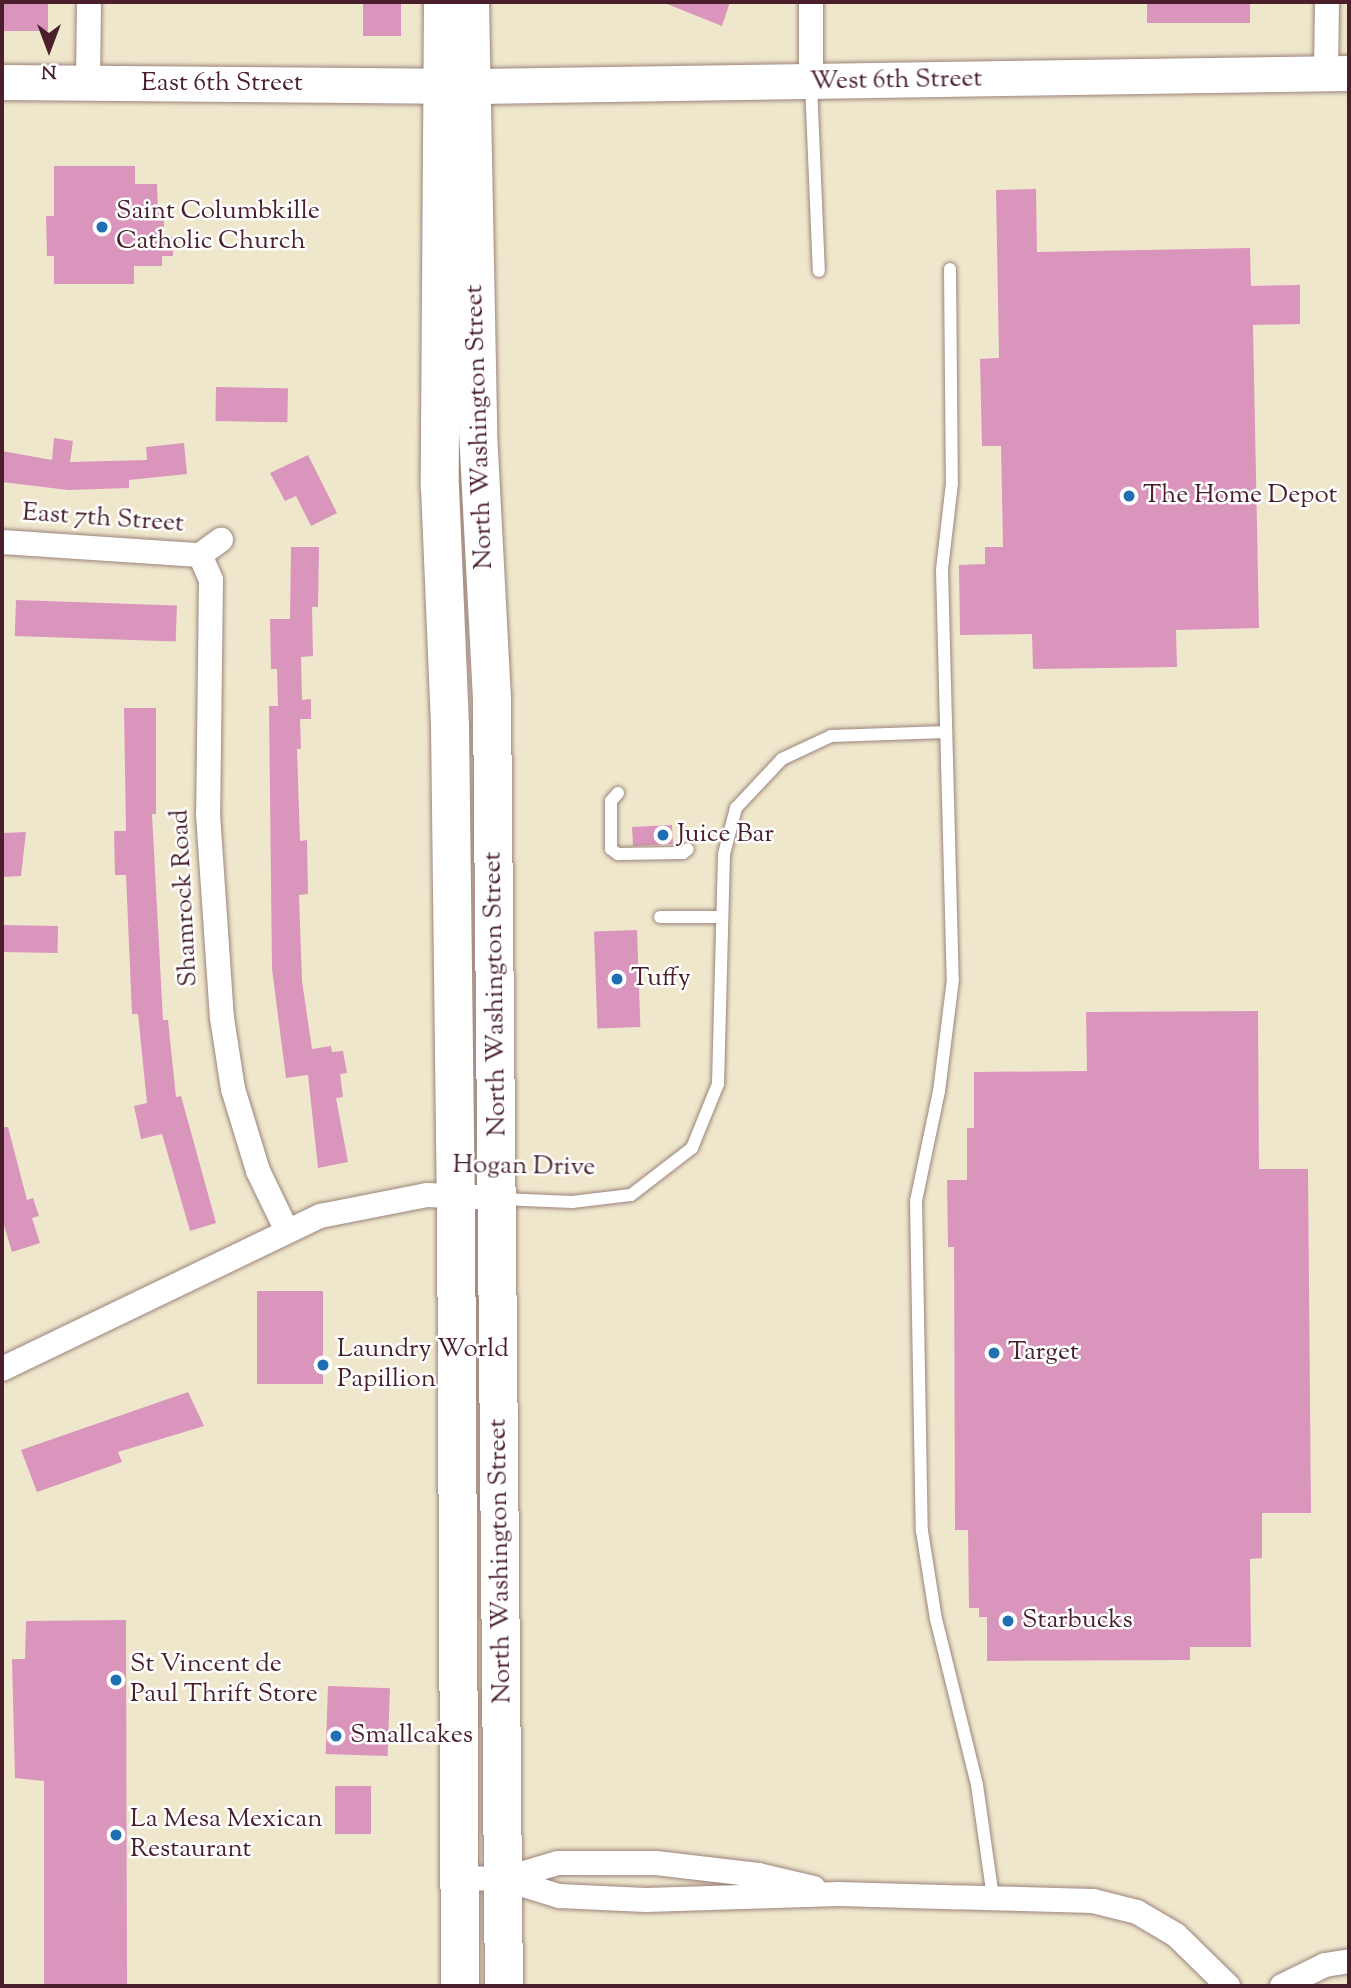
<!DOCTYPE html>
<style>
body{margin:0}
#map{position:relative;width:1351px;height:1988px;overflow:hidden;background:#efe7cc;font-family:"Sorts Mill Goudy",serif}
div>[style]{position:absolute}
[style*='--x']{left:calc(var(--x)*1px);top:calc(var(--y)*1px);width:calc(var(--w)*1px);rotate:calc(var(--a)*1deg)}
.building>*{inset:0;background:#da95bd;transform-origin:0 0}
.roads{filter:drop-shadow(0 0 2px #9c837c) drop-shadow(0 0 2px #9c837c)}
.lane>*{height:12px;margin:-6px;padding:0 6px;transform-origin:6px;border-radius:6px;background:#fff}
.street>*{height:24px;margin:-12px;padding:0 12px;transform-origin:12px;border-radius:12px;background:#fff}
.secondary>*{height:35px;margin:-17.5px;padding:0 17.5px;transform-origin:17.5px;border-radius:17.5px;background:#fff}
.primary>*{height:38px;margin:-19px;padding:0 19px;transform-origin:19px;border-radius:19px;background:#fff}
.dots>*{width:19px;height:19px;translate:-50% -50%;box-sizing:border-box;border:4px solid #fff;border-radius:50%}
span{translate:-50% -50%;white-space:nowrap;text-align:center;line-height:1.15;-webkit-text-stroke:5px #fff;paint-order:stroke}
.street-label{font-size:26px;color:#4a1f2b}
.poi-label{font-size:26px;color:#4a1f2b}
.left{translate:0 -50%;text-align:left}
.frame{position:absolute;inset:0;border:4px solid #4a1f2b;pointer-events:none}
.north{position:absolute;left:14px;top:14px;width:70px;height:70px;-webkit-text-stroke:5px #fff;paint-order:stroke;rotate:180deg;font-size:19px;font-weight:700;line-height:28px;text-align:center;color:#4a1f2b}
.north::after{content:'';display:block;margin:auto;width:24px;height:32px;background:#4a1f2b;clip-path:polygon(50% 0,100% 100%,50% 72%,0 100%)}
</style>
<div id="map">
<div class="building">
<div style="left:2px;top:2px;width:46px;height:29px"></div>
<div style="clip-path:polygon(662px 2px,730px 2px,722px 26px)"></div>
<div style="left:1147px;top:2px;width:103px;height:21px"></div>
<div style="left:363px;top:3px;width:38px;height:33px"></div>
<div style="clip-path:polygon(54px 166px,135px 166px,135px 184px,157px 184px,158px 213px,164px 213px,164px 237px,173px 237px,173px 256px,162px 256px,162px 266px,134px 266px,134px 284px,54px 284px,54px 256px,47px 256px,46px 216px,54px 216px)"></div>
<div style="clip-path:polygon(1036px 189px,1037px 252px,1250px 248px,1251px 286px,1300px 285px,1300px 324px,1253px 325px,1259px 628px,1176px 630px,1177px 667px,1033px 669px,1032px 634px,960px 635px,959px 565px,985px 564px,985px 547px,1003px 547px,1001px 446px,982px 446px,980px 359px,999px 358px,996px 190px)"></div>
<div style="left:216px;top:387px;width:72px;height:34px;rotate:1deg"></div>
<div style="clip-path:polygon(54px 438px,73px 441px,70px 462px,147px 460px,146px 447px,184px 443px,187px 474px,129px 480px,129px 488px,68px 490px,2px 482px,2px 451px,52px 460px)"></div>
<div style="clip-path:polygon(308px 455px,337px 513px,311px 526px,296px 496px,285px 501px,270px 473px)"></div>
<div style="clip-path:polygon(291px 547px,319px 547px,318px 607px,312px 607px,313px 656px,301px 657px,302px 700px,311px 699px,311px 719px,300px 719px,301px 749px,297px 749px,300px 841px,307px 840px,308px 894px,299px 895px,302px 981px,312px 1049px,331px 1046px,332px 1052px,343px 1051px,347px 1073px,340px 1074px,343px 1097px,336px 1098px,348px 1162px,318px 1168px,308px 1075px,286px 1078px,272px 969px,269px 706px,278px 706px,277px 669px,271px 669px,270px 619px,290px 619px)"></div>
<div style="left:16px;top:600px;width:161px;height:36px;rotate:2deg"></div>
<div style="clip-path:polygon(124px 708px,156px 708px,156px 814px,152px 814px,163px 1020px,168px 1020px,176px 1097px,181px 1096px,216px 1223px,190px 1231px,162px 1134px,141px 1139px,134px 1106px,147px 1103px,138px 1014px,132px 1014px,126px 875px,115px 875px,114px 831px,126px 831px)"></div>
<div style="left:672px;top:825px;width:19px;height:40px;rotate:87deg"></div>
<div style="clip-path:polygon(26px 832px,21px 876px,2px 877px,2px 833px)"></div>
<div style="left:2px;top:925px;width:56px;height:27px;rotate:1deg"></div>
<div style="left:637px;top:930px;width:97px;height:43px;rotate:88deg"></div>
<div style="clip-path:polygon(1258px 1011px,1259px 1169px,1308px 1169px,1311px 1513px,1262px 1513px,1262px 1558px,1250px 1559px,1251px 1647px,1190px 1647px,1190px 1660px,987px 1661px,987px 1617px,979px 1617px,979px 1608px,969px 1608px,968px 1530px,955px 1530px,954px 1247px,948px 1247px,947px 1180px,967px 1180px,967px 1128px,974px 1128px,974px 1072px,1087px 1071px,1086px 1012px)"></div>
<div style="clip-path:polygon(2px 1127px,8px 1127px,27px 1200px,33px 1198px,39px 1216px,32px 1218px,40px 1243px,12px 1252px,2px 1219px)"></div>
<div style="left:323px;top:1291px;width:93px;height:66px;rotate:90deg"></div>
<div style="clip-path:polygon(188px 1392px,204px 1426px,118px 1452px,122px 1462px,37px 1492px,21px 1450px)"></div>
<div style="clip-path:polygon(126px 1620px,127px 1986px,44px 1986px,44px 1781px,15px 1778px,12px 1659px,25px 1659px,26px 1621px)"></div>
<div style="left:328px;top:1686px;width:62px;height:68px;rotate:2deg"></div>
<div style="left:335px;top:1786px;width:36px;height:48px"></div>
</div>
<div class="roads">
<div class="lane">
<div style="--x:811;--y:84;--w:187;--a:87.6"></div>
<div style="--x:950;--y:269;--w:214;--a:89.5"></div>
<div style="--x:952;--y:483;--w:88;--a:96.6"></div>
<div style="--x:942;--y:570;--w:409;--a:88.5"></div>
<div style="--x:953;--y:979;--w:113;--a:97.1"></div>
<div style="--x:939;--y:1091;--w:112;--a:101.8"></div>
<div style="--x:916;--y:1201;--w:330;--a:89"></div>
<div style="--x:922;--y:1531;--w:89;--a:81"></div>
<div style="--x:936;--y:1619;--w:171;--a:76.1"></div>
<div style="--x:977;--y:1785;--w:114;--a:81.9"></div>
<div style="--x:618;--y:793;--w:11;--a:131"></div>
<div style="--x:611;--y:801;--w:48;--a:90"></div>
<div style="--x:611;--y:849;--w:9;--a:36"></div>
<div style="--x:618;--y:854;--w:65;--a:-0.9"></div>
<div style="--x:683;--y:853;--w:6;--a:-39"></div>
<div style="--x:660;--y:917;--w:61;--a:0"></div>
<div style="--x:501;--y:1199;--w:71;--a:2.4"></div>
<div style="--x:572;--y:1202;--w:59;--a:-6.8"></div>
<div style="--x:631;--y:1195;--w:77;--a:-37.6"></div>
<div style="--x:692;--y:1148;--w:69;--a:-67.9"></div>
<div style="--x:718;--y:1084;--w:230;--a:-88.5"></div>
<div style="--x:724;--y:854;--w:48;--a:-75.4"></div>
<div style="--x:736;--y:808;--w:67;--a:-46.8"></div>
<div style="--x:782;--y:759;--w:54;--a:-25.1"></div>
<div style="--x:831;--y:736;--w:115;--a:-2"></div>
</div>
<div class="street">
<div style="--x:811;--y:2;--w:81;--a:90"></div>
<div style="--x:1326;--y:73;--w:71;--a:-89.2"></div>
<div style="--x:88;--y:83;--w:81;--a:-89.3"></div>
<div style="--x:2;--y:542;--w:198;--a:3.8"></div>
<div style="--x:200;--y:555;--w:27;--a:66"></div>
<div style="--x:211;--y:580;--w:234;--a:90.7"></div>
<div style="--x:208;--y:814;--w:204;--a:86.1"></div>
<div style="--x:222;--y:1018;--w:72;--a:81.2"></div>
<div style="--x:233;--y:1089;--w:86;--a:73"></div>
<div style="--x:258;--y:1171;--w:64;--a:64.2"></div>
<div style="--x:200;--y:555;--w:26;--a:-36"></div>
<div style="--x:2;--y:1369;--w:353;--a:-25.7"></div>
<div style="--x:320;--y:1216;--w:109;--a:-11.1"></div>
<div style="--x:427;--y:1195;--w:72;--a:2.4"></div>
<div style="--x:461;--y:1878;--w:43;--a:1.3"></div>
<div style="--x:504;--y:1879;--w:58;--a:17.2"></div>
<div style="--x:559;--y:1896;--w:87;--a:2.6"></div>
<div style="--x:646;--y:1900;--w:193;--a:-1.8"></div>
<div style="--x:839;--y:1894;--w:254;--a:1.6"></div>
<div style="--x:1093;--y:1901;--w:45;--a:14"></div>
<div style="--x:1137;--y:1912;--w:45;--a:30.5"></div>
<div style="--x:1176;--y:1935;--w:73;--a:44.4"></div>
<div style="--x:504;--y:1879;--w:56;--a:-16.5"></div>
<div style="--x:558;--y:1863;--w:98;--a:0"></div>
<div style="--x:656;--y:1863;--w:103;--a:6.7"></div>
<div style="--x:758;--y:1875;--w:57;--a:13.1"></div>
<div style="--x:1282;--y:1986;--w:48;--a:-26"></div>
<div style="--x:1325;--y:1965;--w:24;--a:-9"></div>
</div>
<div class="secondary">
<div style="--x:2;--y:82;--w:470;--a:0.5"></div>
<div style="--x:472;--y:86;--w:877;--a:-0.85"></div>
</div>
<div class="primary">
<div style="--x:443;--y:2;--w:485;--a:90.4"></div>
<div style="--x:440;--y:487;--w:239;--a:87.6"></div>
<div style="--x:450;--y:726;--w:469;--a:89.3"></div>
<div style="--x:456;--y:1195;--w:791;--a:89.71"></div>
<div style="--x:470;--y:2;--w:430;--a:88.9"></div>
<div style="--x:478;--y:432;--w:267;--a:87"></div>
<div style="--x:492;--y:699;--w:1287;--a:89.47"></div>
</div>
</div>
<div class="dots">
<div style="left:102px;top:227px;background:#1f6fb2"></div>
<div style="left:1129px;top:496px;background:#1f6fb2"></div>
<div style="left:663px;top:835px;background:#1f6fb2"></div>
<div style="left:617px;top:979px;background:#1f6fb2"></div>
<div style="left:994px;top:1353px;background:#1f6fb2"></div>
<div style="left:323px;top:1365px;background:#1f6fb2"></div>
<div style="left:1008px;top:1621px;background:#1f6fb2"></div>
<div style="left:116px;top:1680px;background:#1f6fb2"></div>
<div style="left:336px;top:1736px;background:#1f6fb2"></div>
<div style="left:116px;top:1835px;background:#1f6fb2"></div>
</div>
<div class="street-label">
<span style="left:896px;top:81px;rotate:-1deg">West 6th Street</span>
<span style="left:222px;top:84px">East 6th Street</span>
<span style="left:480px;top:427px;rotate:-92deg">North Washington Street</span>
<span style="left:103px;top:519px;rotate:4deg">East 7th Street</span>
<span style="left:185px;top:898px;rotate:-93deg">Shamrock Road</span>
<span style="left:496px;top:994px;rotate:-91deg">North Washington Street</span>
<span style="left:524px;top:1167px;rotate:1deg">Hogan Drive</span>
<span style="left:501px;top:1561px;rotate:-91deg">North Washington Street</span>
</div>
<div class="poi-label">
<span class="left" style="left:116px;top:227px">Saint Columbkille<br>Catholic Church</span>
<span class="left" style="left:1143px;top:496px">The Home Depot</span>
<span class="left" style="left:677px;top:835px">Juice Bar</span>
<span class="left" style="left:631px;top:979px">Tuffy</span>
<span class="left" style="left:337px;top:1365px">Laundry World<br>Papillion</span>
<span class="left" style="left:1008px;top:1353px">Target</span>
<span class="left" style="left:1022px;top:1621px">Starbucks</span>
<span class="left" style="left:130px;top:1680px">St Vincent de<br>Paul Thrift Store</span>
<span class="left" style="left:350px;top:1736px">Smallcakes</span>
<span class="left" style="left:130px;top:1835px">La Mesa Mexican<br>Restaurant</span>
</div>
<div class="frame"></div>
<div class="north">N</div>
</div>
